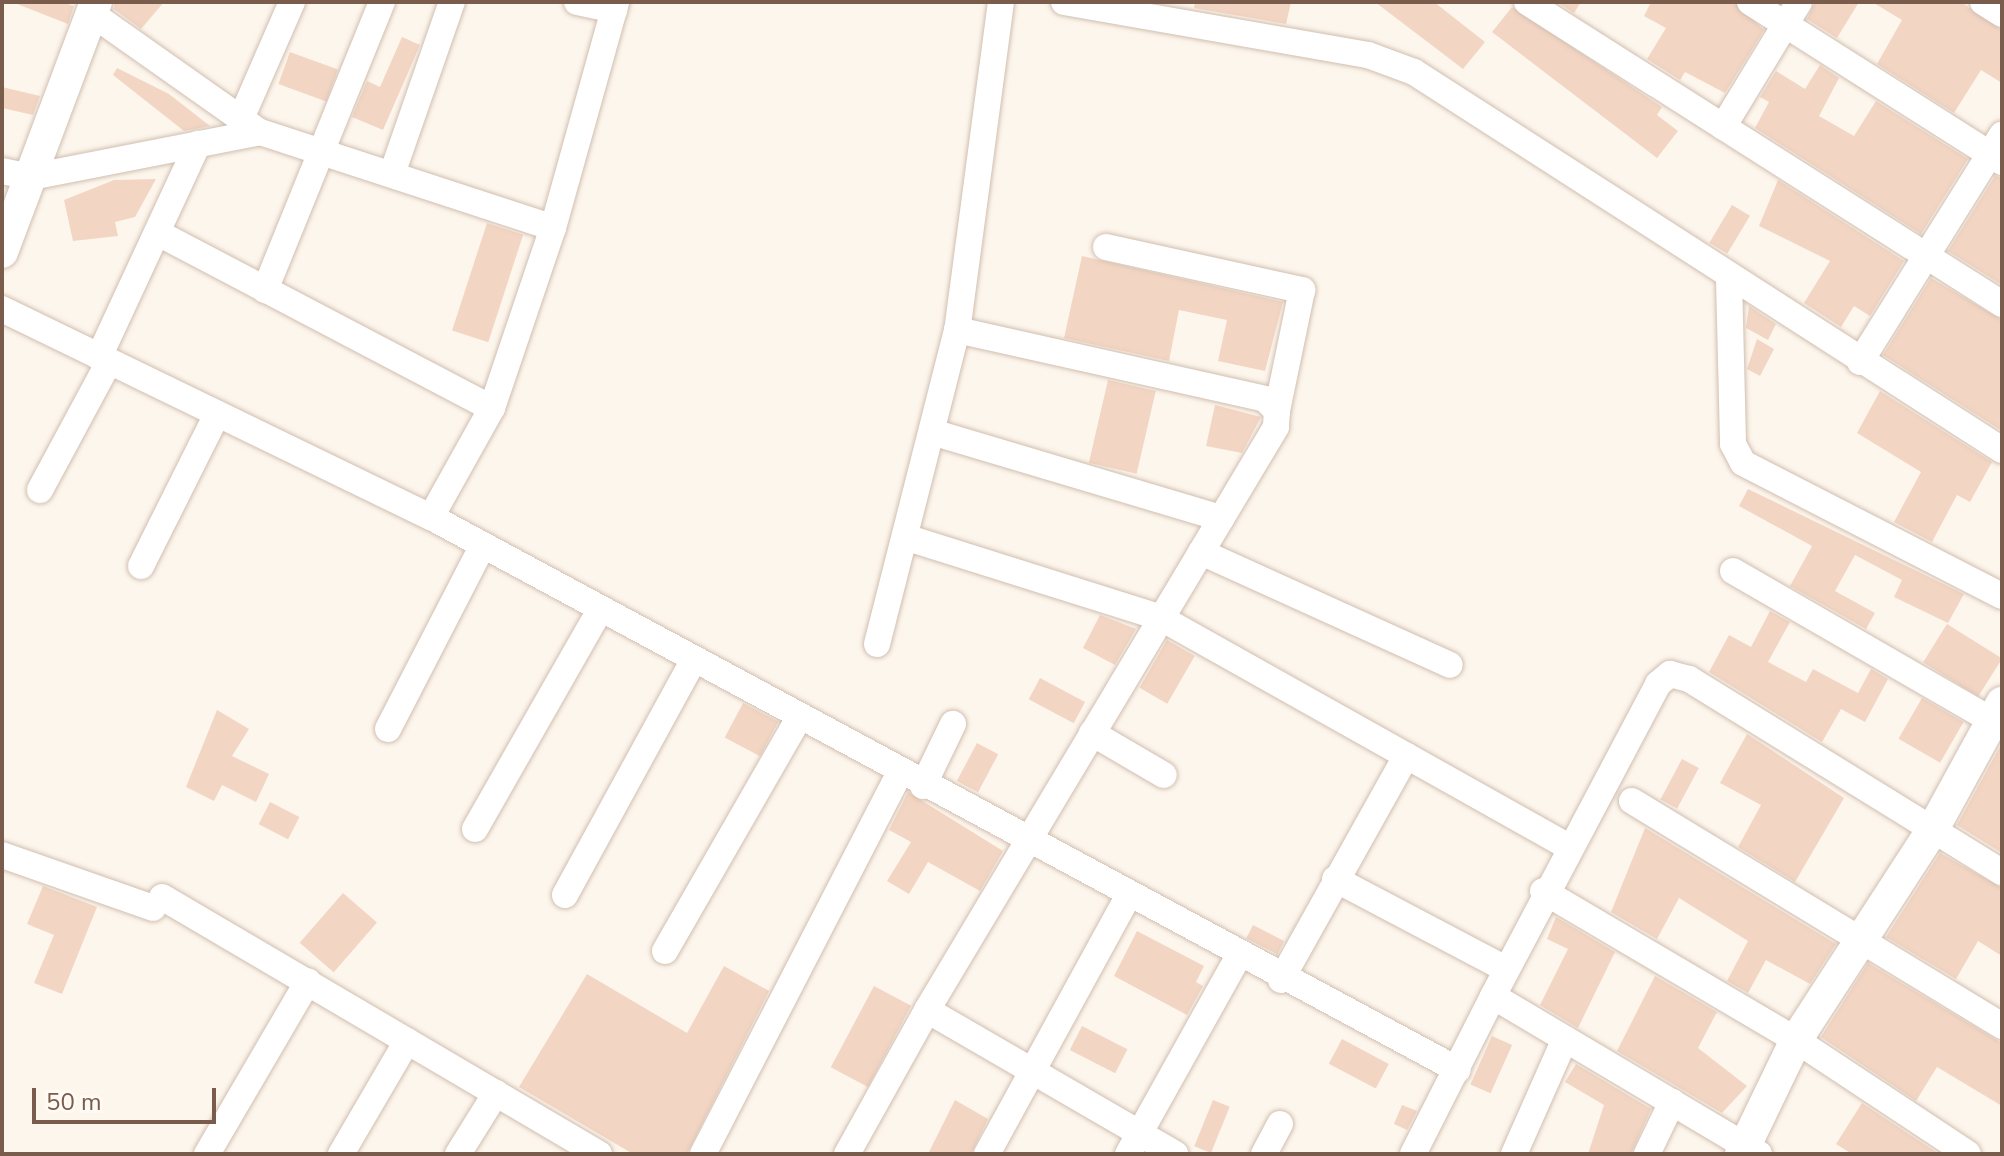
<!DOCTYPE html>
<style>
body{margin:0}
#map{position:relative;width:2004px;height:1156px;overflow:hidden;background:#fdf6ec;font-family:"Nunito Sans",sans-serif}
div>[style]{position:absolute}
[style*='--x']{left:calc(var(--x)*1px);top:calc(var(--y)*1px);width:calc(var(--w)*1px);rotate:calc(var(--a)*1deg)}
.building>*{inset:0;background:#f3d5c3;transform-origin:0 0}
.roads{filter:drop-shadow(0 0 2px #d1beb0) drop-shadow(0 0 2px #d1beb0)}
.minor>*{height:26px;margin:-13px;padding:0 13px;transform-origin:13px;border-radius:13px;background:#fff}
.tertiary>*{height:32px;margin:-16px;padding:0 16px;transform-origin:16px;border-radius:16px;background:#fff}
span{translate:-50% -50%;white-space:nowrap;text-align:center;line-height:1.15;-webkit-text-stroke:6px #fffaf3;paint-order:stroke}
.frame{position:absolute;inset:0;border:4px solid #7a5c4d;pointer-events:none}
.scale{position:absolute;left:32px;top:1088px;width:184px;height:36px;box-sizing:border-box;border:4px solid #7a5c4d;border-top:0;padding-left:10px;font-size:24px;line-height:28px;white-space:nowrap;color:#7a5c4d;-webkit-text-stroke:6px #fffaf3;paint-order:stroke}
</style>
<div id="map">
<div class="building">
<div style="clip-path:polygon(12px 2px,61px 2px,74px 6px,68px 24px)"></div>
<div style="clip-path:polygon(115px 2px,164px 2px,141px 29px,114px 9px)"></div>
<div style="clip-path:polygon(1195px 2px,1291px 2px,1286px 24px,1194px 8px)"></div>
<div style="clip-path:polygon(1375px 2px,1434px 2px,1485px 42px,1463px 69px)"></div>
<div style="clip-path:polygon(1557px 2px,1581px 2px,1574px 13px)"></div>
<div style="clip-path:polygon(1651px 2px,1734px 2px,1764px 30px,1725px 93px,1685px 72px,1680px 80px,1647px 59px,1666px 28px,1644px 16px)"></div>
<div style="clip-path:polygon(1815px 2px,1859px 2px,1837px 38px,1807px 19px)"></div>
<div style="clip-path:polygon(1872px 2px,1961px 2px,2002px 30px,2002px 83px,1981px 70px,1954px 113px,1877px 64px,1902px 20px)"></div>
<div style="clip-path:polygon(1512px 7px,1662px 107px,1657px 115px,1678px 131px,1657px 158px,1492px 32px)"></div>
<div style="clip-path:polygon(402px 37px,420px 45px,383px 130px,352px 117px,367px 81px,380px 87px)"></div>
<div style="left:290px;top:52px;width:51px;height:34px;rotate:20deg"></div>
<div style="clip-path:polygon(1820px 65px,1839px 78px,1819px 116px,1854px 136px,1876px 101px,1968px 159px,1921px 234px,1755px 128px,1769px 102px,1760px 97px,1776px 71px,1805px 89px)"></div>
<div style="clip-path:polygon(117px 68px,169px 94px,210px 126px,184px 131px,113px 75px)"></div>
<div style="clip-path:polygon(2px 87px,40px 96px,33px 115px,2px 108px)"></div>
<div style="clip-path:polygon(1995px 176px,2002px 178px,2002px 285px,1948px 251px)"></div>
<div style="clip-path:polygon(156px 179px,135px 217px,115px 222px,118px 236px,73px 241px,64px 200px,114px 180px)"></div>
<div style="clip-path:polygon(1778px 180px,1904px 261px,1870px 316px,1854px 306px,1841px 327px,1804px 303px,1830px 261px,1759px 226px)"></div>
<div style="left:1732px;top:205px;width:21px;height:44px;rotate:31deg"></div>
<div style="left:487px;top:223px;width:38px;height:113px;rotate:18deg"></div>
<div style="clip-path:polygon(1082px 256px,1283px 302px,1265px 371px,1218px 361px,1227px 320px,1179px 310px,1169px 361px,1064px 338px)"></div>
<div style="clip-path:polygon(1931px 278px,2002px 320px,2002px 431px,1883px 355px)"></div>
<div style="clip-path:polygon(1749px 306px,1776px 324px,1768px 340px,1746px 328px)"></div>
<div style="clip-path:polygon(1757px 339px,1774px 349px,1760px 376px,1747px 369px)"></div>
<div style="left:1108px;top:380px;width:49px;height:85px;rotate:13deg"></div>
<div style="clip-path:polygon(1880px 391px,1992px 462px,1970px 502px,1957px 495px,1932px 542px,1894px 522px,1921px 472px,1857px 433px)"></div>
<div style="clip-path:polygon(1215px 405px,1261px 417px,1242px 453px,1206px 446px)"></div>
<div style="clip-path:polygon(1748px 489px,1964px 594px,1948px 623px,1894px 597px,1902px 580px,1855px 555px,1835px 591px,1875px 613px,1866px 629px,1790px 586px,1812px 546px,1739px 506px)"></div>
<div style="clip-path:polygon(1770px 611px,1790px 622px,1768px 662px,1806px 682px,1813px 669px,1858px 693px,1871px 669px,1888px 679px,1865px 722px,1841px 709px,1822px 742px,1709px 672px,1729px 635px,1751px 647px)"></div>
<div style="clip-path:polygon(1100px 615px,1136px 629px,1115px 665px,1083px 648px)"></div>
<div style="left:1947px;top:624px;width:65px;height:45px;rotate:32deg"></div>
<div style="left:1167px;top:640px;width:32px;height:55px;rotate:30deg"></div>
<div style="left:1040px;top:678px;width:51px;height:24px;rotate:28deg"></div>
<div style="left:1922px;top:698px;width:48px;height:47px;rotate:30deg"></div>
<div style="left:743px;top:703px;width:40px;height:39px;rotate:28deg"></div>
<div style="clip-path:polygon(217px 710px,249px 729px,232px 756px,269px 774px,256px 802px,222px 785px,214px 801px,186px 787px)"></div>
<div style="clip-path:polygon(1747px 734px,1844px 798px,1795px 882px,1738px 847px,1761px 805px,1720px 783px)"></div>
<div style="left:977px;top:743px;width:24px;height:43px;rotate:28deg"></div>
<div style="clip-path:polygon(2002px 743px,2002px 853px,1957px 825px)"></div>
<div style="left:1682px;top:759px;width:19px;height:46px;rotate:28deg"></div>
<div style="clip-path:polygon(908px 792px,1003px 851px,980px 891px,928px 862px,909px 894px,887px 881px,911px 842px,889px 830px)"></div>
<div style="left:270px;top:802px;width:33px;height:25px;rotate:27deg"></div>
<div style="clip-path:polygon(1645px 828px,1836px 944px,1810px 984px,1766px 960px,1748px 993px,1727px 981px,1748px 941px,1679px 898px,1657px 939px,1611px 912px)"></div>
<div style="clip-path:polygon(1940px 853px,2002px 888px,2002px 956px,1978px 941px,1956px 979px,1886px 937px)"></div>
<div style="clip-path:polygon(43px 886px,97px 907px,62px 994px,34px 983px,54px 935px,27px 924px)"></div>
<div style="left:343px;top:893px;width:45px;height:66px;rotate:41deg"></div>
<div style="clip-path:polygon(1556px 917px,1615px 952px,1578px 1028px,1540px 1005px,1568px 949px,1547px 939px)"></div>
<div style="left:1253px;top:925px;width:35px;height:15px;rotate:27deg"></div>
<div style="clip-path:polygon(1137px 931px,1204px 966px,1196px 982px,1203px 986px,1187px 1015px,1114px 976px)"></div>
<div style="clip-path:polygon(1868px 963px,2002px 1043px,2002px 1106px,1937px 1067px,1916px 1101px,1821px 1037px)"></div>
<div style="clip-path:polygon(724px 966px,769px 991px,687px 1154px,633px 1154px,519px 1087px,587px 974px,687px 1033px)"></div>
<div style="clip-path:polygon(1655px 976px,1717px 1012px,1698px 1048px,1747px 1086px,1722px 1113px,1617px 1051px)"></div>
<div style="left:874px;top:986px;width:42px;height:92px;rotate:28deg"></div>
<div style="left:1082px;top:1026px;width:51px;height:27px;rotate:27deg"></div>
<div style="left:1492px;top:1036px;width:22px;height:53px;rotate:24deg"></div>
<div style="left:1342px;top:1039px;width:53px;height:28px;rotate:28deg"></div>
<div style="clip-path:polygon(1576px 1064px,1651px 1109px,1631px 1154px,1588px 1154px,1604px 1105px,1565px 1082px)"></div>
<div style="clip-path:polygon(955px 1100px,988px 1119px,971px 1154px,928px 1154px)"></div>
<div style="left:1213px;top:1100px;width:18px;height:50px;rotate:22deg"></div>
<div style="clip-path:polygon(1862px 1103px,1939px 1154px,1852px 1154px,1836px 1144px)"></div>
<div style="clip-path:polygon(1402px 1105px,1417px 1111px,1407px 1130px,1394px 1124px)"></div>
</div>
<div class="roads">
<div class="minor">
<div style="--x:577;--y:2;--w:38;--a:12"></div>
<div style="--x:1001;--y:2;--w:331;--a:97.6"></div>
<div style="--x:957;--y:330;--w:316;--a:12.6"></div>
<div style="--x:1265;--y:399;--w:17;--a:45"></div>
<div style="--x:1277;--y:411;--w:16;--a:94"></div>
<div style="--x:1276;--y:427;--w:679;--a:120.91"></div>
<div style="--x:927;--y:1010;--w:287;--a:30.1"></div>
<div style="--x:1064;--y:2;--w:309;--a:9.9"></div>
<div style="--x:1368;--y:55;--w:49;--a:20.3"></div>
<div style="--x:1414;--y:72;--w:699;--a:32.74"></div>
<div style="--x:1527;--y:2;--w:563;--a:32.45"></div>
<div style="--x:1750;--y:2;--w:299;--a:32.4"></div>
<div style="--x:1983;--y:2;--w:22;--a:32"></div>
<div style="--x:91;--y:13;--w:207;--a:35.2"></div>
<div style="--x:260;--y:132;--w:308;--a:18.1"></div>
<div style="--x:240;--y:121;--w:130;--a:-66.4"></div>
<div style="--x:1723;--y:127;--w:146;--a:-58.7"></div>
<div style="--x:2;--y:171;--w:30;--a:12"></div>
<div style="--x:31;--y:177;--w:233;--a:-11.1"></div>
<div style="--x:392;--y:174;--w:182;--a:-70.8"></div>
<div style="--x:158;--y:233;--w:377;--a:27.7"></div>
<div style="--x:492;--y:408;--w:190;--a:-71.3"></div>
<div style="--x:553;--y:228;--w:235;--a:-74.4"></div>
<div style="--x:1106;--y:247;--w:201;--a:12.4"></div>
<div style="--x:1302;--y:290;--w:124;--a:101.7"></div>
<div style="--x:1729;--y:278;--w:166;--a:88.6"></div>
<div style="--x:1733;--y:444;--w:21;--a:62"></div>
<div style="--x:1743;--y:463;--w:291;--a:27.2"></div>
<div style="--x:265;--y:290;--w:311;--a:-67.9"></div>
<div style="--x:2;--y:309;--w:477;--a:25.9"></div>
<div style="--x:431;--y:517;--w:1166;--a:28.3"></div>
<div style="--x:99;--y:357;--w:235;--a:-65.1"></div>
<div style="--x:1860;--y:362;--w:268;--a:-58"></div>
<div style="--x:932;--y:432;--w:302;--a:16.6"></div>
<div style="--x:40;--y:490;--w:145;--a:-61.7"></div>
<div style="--x:431;--y:517;--w:125;--a:-60.8"></div>
<div style="--x:908;--y:538;--w:265;--a:17.5"></div>
<div style="--x:1161;--y:618;--w:466;--a:29.3"></div>
<div style="--x:1201;--y:552;--w:273;--a:24.4"></div>
<div style="--x:141;--y:566;--w:170;--a:-63.4"></div>
<div style="--x:1733;--y:571;--w:310;--a:30"></div>
<div style="--x:877;--y:644;--w:324;--a:-75.7"></div>
<div style="--x:388;--y:729;--w:207;--a:-62.7"></div>
<div style="--x:1092;--y:733;--w:83;--a:30.3"></div>
<div style="--x:923;--y:786;--w:69;--a:-64.2"></div>
<div style="--x:1632;--y:801;--w:433;--a:31.3"></div>
<div style="--x:475;--y:829;--w:252;--a:-60.3"></div>
<div style="--x:2;--y:855;--w:160;--a:19.3"></div>
<div style="--x:1335;--y:879;--w:193;--a:27.8"></div>
<div style="--x:1543;--y:891;--w:294;--a:30.5"></div>
<div style="--x:1796;--y:1040;--w:206;--a:33.5"></div>
<div style="--x:565;--y:895;--w:267;--a:-61.3"></div>
<div style="--x:162;--y:897;--w:507;--a:30.46"></div>
<div style="--x:665;--y:951;--w:269;--a:-60.1"></div>
<div style="--x:1281;--y:980;--w:257;--a:-60.8"></div>
<div style="--x:207;--y:1154;--w:200;--a:-59.7"></div>
<div style="--x:341;--y:1154;--w:131;--a:-59.7"></div>
<div style="--x:458;--y:1154;--w:72;--a:-58.1"></div>
<div style="--x:703;--y:1154;--w:429;--a:-62.7"></div>
<div style="--x:847;--y:1154;--w:165;--a:-60.9"></div>
<div style="--x:987;--y:1154;--w:294;--a:-61.3"></div>
<div style="--x:1128;--y:1154;--w:226;--a:-60.8"></div>
<div style="--x:1264;--y:1154;--w:34;--a:-62"></div>
<div style="--x:1413;--y:1154;--w:177;--a:-63.1"></div>
<div style="--x:1514;--y:1154;--w:126;--a:-66.1"></div>
<div style="--x:1647;--y:1154;--w:58;--a:-64.3"></div>
<div style="--x:1759;--y:1154;--w:309;--a:-149.3"></div>
<div style="--x:1493;--y:996;--w:353;--a:-62.1"></div>
<div style="--x:1658;--y:684;--w:16;--a:-40"></div>
<div style="--x:1670;--y:674;--w:20;--a:15"></div>
<div style="--x:1689;--y:679;--w:368;--a:31.7"></div>
</div>
<div class="tertiary">
<div style="--x:2;--y:252;--w:267;--a:-69.4"></div>
<div style="--x:1741;--y:1154;--w:127;--a:-64.2"></div>
<div style="--x:1796;--y:1040;--w:252;--a:-57"></div>
<div style="--x:1933;--y:829;--w:144;--a:-61.3"></div>
</div>
</div>
<div class="frame"></div>
<div class="scale">50 m</div>
</div>
